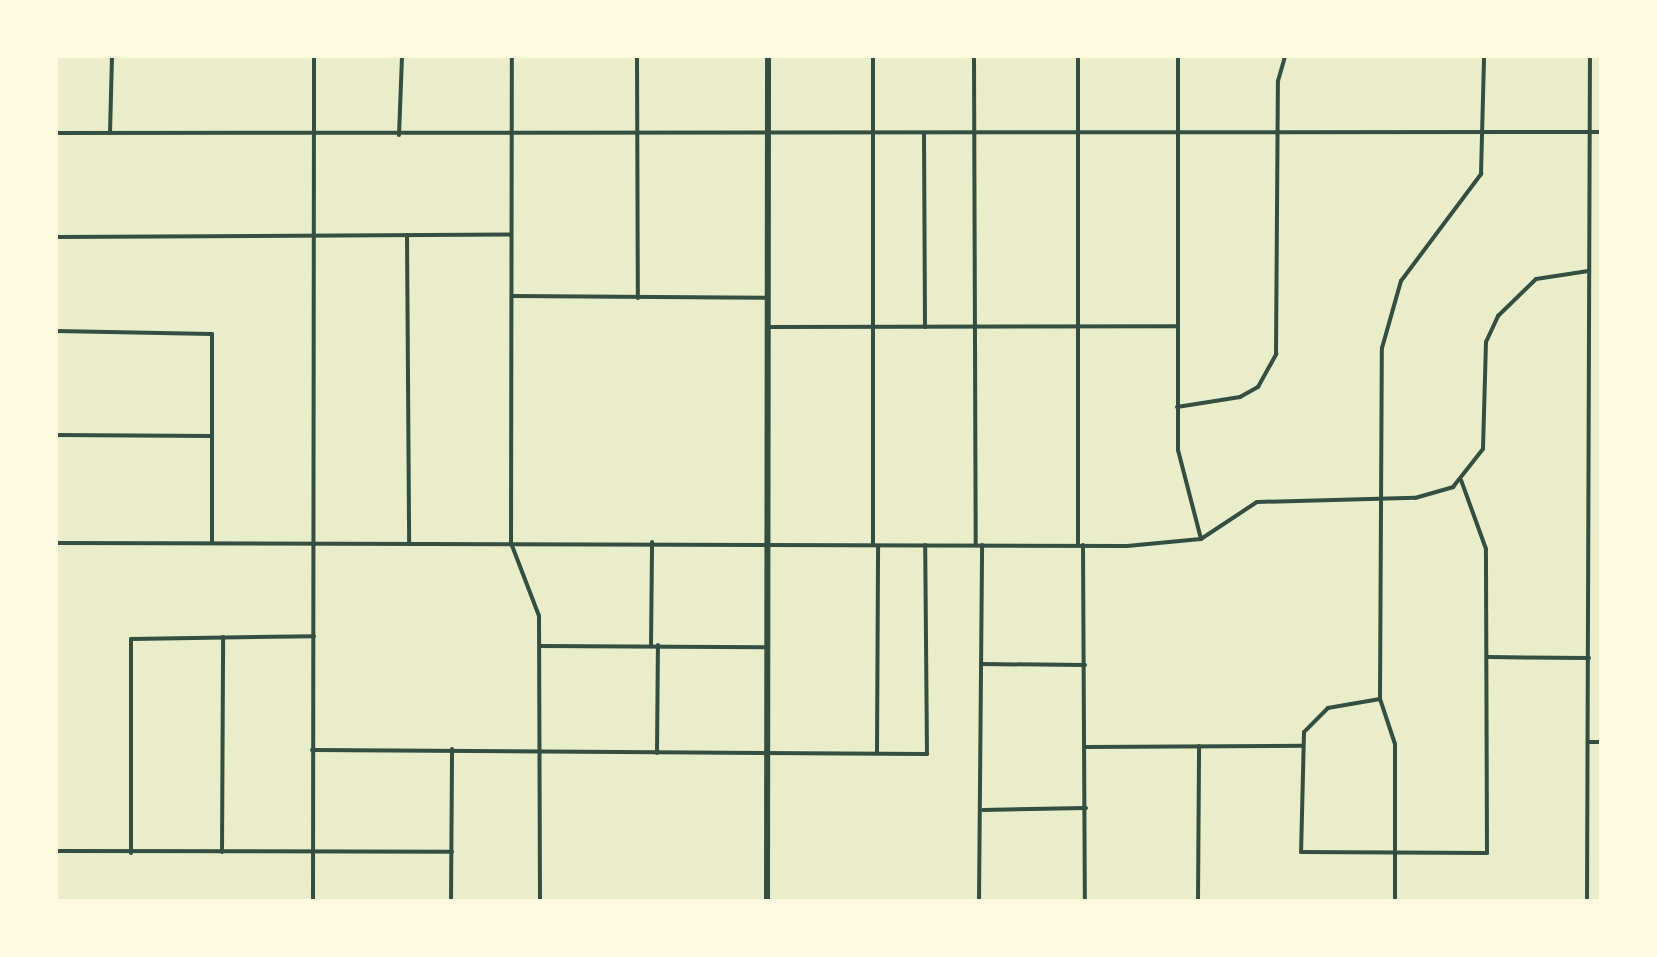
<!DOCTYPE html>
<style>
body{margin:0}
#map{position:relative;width:1657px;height:957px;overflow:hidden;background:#e9edc9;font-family:Merriweather,serif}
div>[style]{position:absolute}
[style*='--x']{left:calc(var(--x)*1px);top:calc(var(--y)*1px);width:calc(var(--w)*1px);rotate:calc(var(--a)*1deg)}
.minor>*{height:4px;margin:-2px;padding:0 2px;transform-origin:2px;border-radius:2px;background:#344e41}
.tertiary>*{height:4px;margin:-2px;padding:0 2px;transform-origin:2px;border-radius:2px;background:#344e41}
.primary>*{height:6px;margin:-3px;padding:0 3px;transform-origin:3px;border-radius:3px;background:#344e41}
span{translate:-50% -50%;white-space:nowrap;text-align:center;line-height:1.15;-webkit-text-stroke:8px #fefae0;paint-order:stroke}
.frame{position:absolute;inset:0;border:58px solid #fefae0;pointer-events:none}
</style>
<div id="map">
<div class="minor">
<div style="--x:314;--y:56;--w:77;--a:90"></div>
<div style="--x:637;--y:56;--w:242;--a:89.8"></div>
<div style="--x:974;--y:56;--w:489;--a:89.8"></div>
<div style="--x:1078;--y:56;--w:489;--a:90"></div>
<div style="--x:1178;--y:56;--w:394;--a:90"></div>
<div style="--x:1178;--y:450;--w:92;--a:75.5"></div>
<div style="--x:1201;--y:539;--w:67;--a:-33.5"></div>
<div style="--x:1257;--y:502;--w:158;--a:-1.5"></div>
<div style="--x:1415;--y:498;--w:40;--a:-16"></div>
<div style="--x:1453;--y:487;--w:48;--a:-51.7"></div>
<div style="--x:1483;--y:449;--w:107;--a:-88.4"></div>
<div style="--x:1486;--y:342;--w:29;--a:-65"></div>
<div style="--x:1498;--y:316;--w:53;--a:-44.2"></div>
<div style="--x:1536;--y:279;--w:53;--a:-8.7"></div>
<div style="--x:110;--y:133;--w:77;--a:-88.5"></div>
<div style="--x:924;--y:134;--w:193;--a:89.7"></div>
<div style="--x:399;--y:135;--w:79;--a:-87.8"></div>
<div style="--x:407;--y:235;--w:309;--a:89.6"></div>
<div style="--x:56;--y:237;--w:455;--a:-0.3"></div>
<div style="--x:512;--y:296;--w:256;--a:0.4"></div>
<div style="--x:767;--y:327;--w:410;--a:-0.1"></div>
<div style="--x:56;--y:331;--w:156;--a:1.1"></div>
<div style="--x:212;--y:334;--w:209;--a:90"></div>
<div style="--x:1177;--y:407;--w:64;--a:-9"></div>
<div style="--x:1240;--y:397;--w:21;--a:-29"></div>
<div style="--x:1258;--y:387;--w:38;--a:-61"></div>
<div style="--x:1276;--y:354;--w:273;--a:-89.6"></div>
<div style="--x:1278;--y:81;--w:26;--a:-74"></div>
<div style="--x:56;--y:435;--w:156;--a:0.4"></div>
<div style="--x:511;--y:543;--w:487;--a:-89.9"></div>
<div style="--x:873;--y:545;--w:489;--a:-90"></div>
<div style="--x:1083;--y:545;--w:356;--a:89.7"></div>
<div style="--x:651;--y:645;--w:103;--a:-89.4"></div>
<div style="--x:540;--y:646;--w:227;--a:0.3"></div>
<div style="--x:1488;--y:657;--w:101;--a:0.6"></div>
<div style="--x:981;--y:664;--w:104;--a:0.6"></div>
<div style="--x:1380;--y:699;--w:53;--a:170.2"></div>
<div style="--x:1328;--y:708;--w:34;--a:135"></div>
<div style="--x:1304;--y:732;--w:120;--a:91.4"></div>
<div style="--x:1301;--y:852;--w:186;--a:0.3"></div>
<div style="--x:1487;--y:853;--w:304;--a:-90.2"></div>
<div style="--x:1486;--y:549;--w:73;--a:-109.9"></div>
<div style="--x:1588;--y:742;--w:13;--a:0"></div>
<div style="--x:1085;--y:747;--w:217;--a:-0.3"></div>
<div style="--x:312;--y:750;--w:615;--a:0.37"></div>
<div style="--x:927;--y:754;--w:209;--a:-90.5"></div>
<div style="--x:657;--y:753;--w:108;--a:-89.5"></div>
<div style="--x:877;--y:753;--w:207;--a:-89.7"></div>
<div style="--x:983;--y:810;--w:103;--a:-1.1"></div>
<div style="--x:56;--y:851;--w:396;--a:0.1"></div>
<div style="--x:222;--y:852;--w:215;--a:-89.7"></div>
<div style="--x:131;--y:853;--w:214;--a:-90"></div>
<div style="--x:131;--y:639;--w:183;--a:-0.9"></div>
<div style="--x:451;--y:901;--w:152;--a:-89.6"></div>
<div style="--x:979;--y:901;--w:356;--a:-89.5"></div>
<div style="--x:1198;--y:901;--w:155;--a:-89.6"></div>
<div style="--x:1395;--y:901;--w:157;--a:-90"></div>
<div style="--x:1395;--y:744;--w:47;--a:-108.4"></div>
<div style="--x:1380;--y:699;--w:351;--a:-89.7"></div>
<div style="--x:1382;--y:348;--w:70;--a:-74.2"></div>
<div style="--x:1401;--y:281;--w:134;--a:-53.2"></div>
<div style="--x:1481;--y:174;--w:118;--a:-88.5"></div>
</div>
<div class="tertiary">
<div style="--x:56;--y:133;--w:1545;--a:-0.04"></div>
<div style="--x:56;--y:543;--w:1071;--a:0.16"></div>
<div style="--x:1127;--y:546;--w:74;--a:-5.4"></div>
<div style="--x:511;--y:543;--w:78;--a:69"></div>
<div style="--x:539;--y:616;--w:285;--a:89.8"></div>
<div style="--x:313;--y:901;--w:766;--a:-89.93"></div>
<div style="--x:1587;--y:901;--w:845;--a:-89.8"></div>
</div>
<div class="primary">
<div style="--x:767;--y:901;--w:845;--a:-89.93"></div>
</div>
<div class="frame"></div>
</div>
